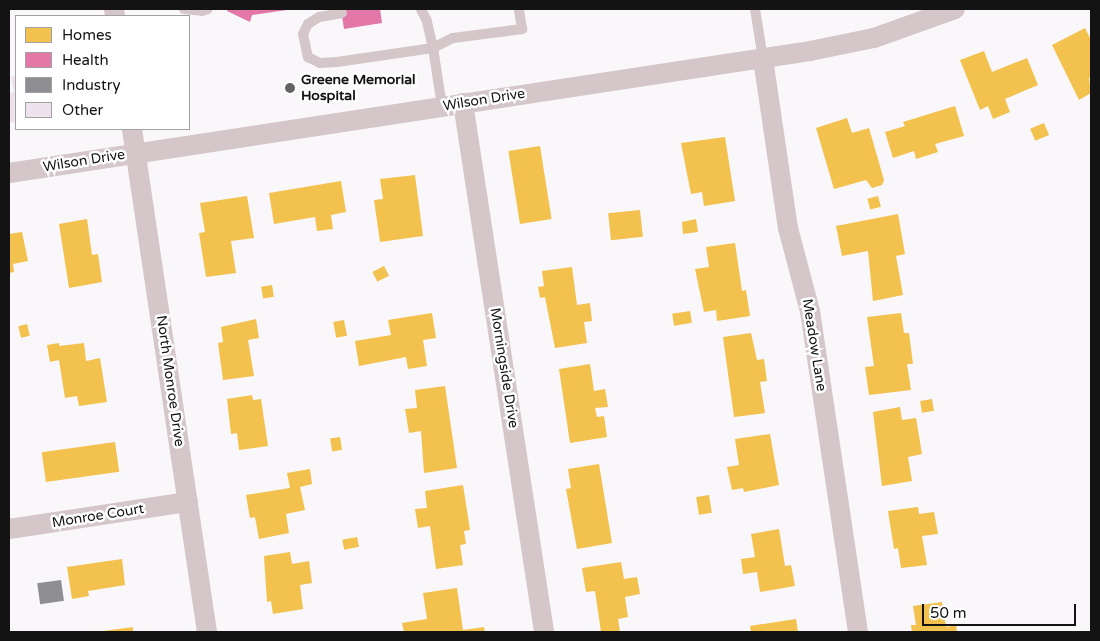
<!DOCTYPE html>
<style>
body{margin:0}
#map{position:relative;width:1100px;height:641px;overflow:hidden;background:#f9f7f9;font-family:"Varela Round",sans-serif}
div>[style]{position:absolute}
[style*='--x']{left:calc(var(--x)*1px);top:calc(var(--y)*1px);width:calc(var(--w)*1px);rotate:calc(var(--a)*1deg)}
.homes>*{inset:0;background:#f2c14e;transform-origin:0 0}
.health>*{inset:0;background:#e377a8}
.industry>*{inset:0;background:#8d8d92;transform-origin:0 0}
.building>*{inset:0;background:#ede2ed}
.service>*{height:10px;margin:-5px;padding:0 5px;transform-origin:5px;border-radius:5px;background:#d4c6c9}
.minor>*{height:20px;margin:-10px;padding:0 10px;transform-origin:10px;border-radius:10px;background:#d4c6c9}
.dots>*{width:14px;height:14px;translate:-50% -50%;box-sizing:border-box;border:2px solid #fff;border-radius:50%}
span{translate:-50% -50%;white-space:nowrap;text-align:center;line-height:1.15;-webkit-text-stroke:5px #fff;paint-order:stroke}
.poi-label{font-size:14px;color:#141314;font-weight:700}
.left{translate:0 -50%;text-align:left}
.street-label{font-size:14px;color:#141314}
.frame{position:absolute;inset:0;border:10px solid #141314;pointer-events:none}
.legend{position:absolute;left:15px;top:15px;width:175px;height:115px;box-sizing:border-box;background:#fff;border:1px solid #a1a1a1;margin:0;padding:6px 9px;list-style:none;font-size:15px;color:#141314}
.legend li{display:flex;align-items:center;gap:10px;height:25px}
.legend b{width:25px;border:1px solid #a1a1a1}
.scale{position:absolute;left:922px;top:604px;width:154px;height:22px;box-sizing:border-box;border:2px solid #141314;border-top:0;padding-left:6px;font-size:15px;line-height:18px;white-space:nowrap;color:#141314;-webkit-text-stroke:4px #fff;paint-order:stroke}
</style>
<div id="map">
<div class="homes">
<div style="clip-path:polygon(1085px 28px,1091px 40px,1091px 77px,1089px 78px,1091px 93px,1079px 100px,1052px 45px)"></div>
<div style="clip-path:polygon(984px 51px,992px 72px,1027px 58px,1038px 85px,1005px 99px,1010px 112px,993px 119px,988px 106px,980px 110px,960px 60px)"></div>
<div style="clip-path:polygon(955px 106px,964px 136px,935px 144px,938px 152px,916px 159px,914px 151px,893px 158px,885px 132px,905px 126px,903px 122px)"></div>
<div style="clip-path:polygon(847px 118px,852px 133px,869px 128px,884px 180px,882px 185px,872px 188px,866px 180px,834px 189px,816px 128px)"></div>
<div style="left:1044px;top:123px;width:13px;height:15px;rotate:67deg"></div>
<div style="clip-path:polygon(725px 137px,735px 201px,704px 206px,702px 192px,691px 194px,681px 143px)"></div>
<div style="left:540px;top:146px;width:74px;height:32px;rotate:81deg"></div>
<div style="clip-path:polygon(415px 175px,423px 236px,380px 242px,374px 200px,383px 199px,380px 179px)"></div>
<div style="clip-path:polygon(341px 181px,346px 212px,331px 215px,333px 229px,317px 231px,315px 217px,274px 224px,269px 193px)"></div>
<div style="clip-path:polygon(247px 196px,254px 238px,231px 241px,236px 273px,206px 277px,199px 233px,205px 232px,200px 203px)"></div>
<div style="left:878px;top:196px;width:11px;height:11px;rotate:75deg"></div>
<div style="left:640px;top:210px;width:27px;height:32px;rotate:84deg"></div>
<div style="clip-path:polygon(898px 214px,905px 254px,896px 256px,903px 295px,873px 301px,868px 251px,842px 256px,836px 226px)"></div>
<div style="clip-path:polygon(87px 219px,92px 255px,98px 254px,102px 282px,69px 288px,59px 224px)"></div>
<div style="clip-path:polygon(696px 219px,698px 232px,683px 234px,682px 222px)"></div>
<div style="clip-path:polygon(22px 232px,28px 261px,13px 264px,14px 272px,9px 273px,9px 234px)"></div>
<div style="clip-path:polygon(735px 243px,742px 291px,746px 290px,750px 316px,717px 321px,716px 310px,704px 312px,695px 269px,709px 267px,706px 247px)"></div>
<div style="left:384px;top:266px;width:11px;height:13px;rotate:63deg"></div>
<div style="clip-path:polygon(572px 267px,577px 305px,590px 303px,592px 321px,584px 322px,587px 343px,555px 348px,545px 297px,540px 298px,538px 287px,544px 286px,542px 271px)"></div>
<div style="left:272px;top:285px;width:12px;height:11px;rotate:81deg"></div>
<div style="left:690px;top:311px;width:12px;height:18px;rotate:81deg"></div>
<div style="clip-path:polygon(432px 313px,436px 338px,423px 340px,427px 366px,408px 369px,406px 357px,359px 366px,355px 341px,391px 335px,388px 320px)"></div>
<div style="clip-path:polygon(901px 313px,904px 333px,909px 333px,913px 364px,907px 364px,911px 390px,869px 395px,865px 367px,874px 366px,867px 317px)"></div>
<div style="clip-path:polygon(256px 319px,259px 338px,248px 340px,254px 376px,223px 380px,218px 343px,223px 342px,221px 327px)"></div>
<div style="left:344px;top:320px;width:16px;height:11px;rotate:79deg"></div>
<div style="left:27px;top:324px;width:12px;height:9px;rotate:76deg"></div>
<div style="clip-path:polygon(751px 333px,757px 360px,764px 359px,767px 381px,760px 382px,765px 413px,734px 417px,723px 337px)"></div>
<div style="clip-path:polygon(59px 343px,59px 346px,84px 343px,86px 361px,100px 358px,107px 402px,79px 406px,77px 396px,65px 398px,59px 360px,50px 362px,47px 345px)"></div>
<div style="clip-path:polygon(590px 364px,594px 391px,605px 389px,608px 407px,595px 408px,597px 417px,604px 416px,607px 437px,570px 443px,559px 369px)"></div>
<div style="clip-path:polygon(445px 386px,457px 468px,424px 473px,421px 431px,409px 433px,405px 409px,417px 408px,415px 390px)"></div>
<div style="clip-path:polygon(252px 395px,253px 400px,261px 399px,268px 446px,239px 450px,237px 433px,231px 434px,227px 399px)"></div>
<div style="left:932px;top:399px;width:12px;height:12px;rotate:81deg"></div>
<div style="clip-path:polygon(900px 407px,902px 420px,916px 418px,922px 454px,908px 457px,912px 481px,882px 486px,873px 412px)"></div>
<div style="clip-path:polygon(770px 434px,779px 485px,744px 492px,743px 488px,732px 490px,727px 467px,739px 465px,735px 439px)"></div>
<div style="left:340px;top:437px;width:13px;height:10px;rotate:81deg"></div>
<div style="left:115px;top:442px;width:30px;height:74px;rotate:82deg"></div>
<div style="clip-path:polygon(599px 464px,612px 543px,577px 549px,566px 489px,571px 488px,568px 469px)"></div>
<div style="clip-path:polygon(310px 469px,312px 484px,300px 487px,305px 510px,286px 514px,289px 533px,259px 539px,255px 517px,250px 518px,246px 495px,290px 488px,287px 473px)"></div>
<div style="clip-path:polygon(463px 485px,470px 530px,464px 531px,466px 544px,460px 545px,463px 565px,436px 569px,430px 526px,418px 528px,415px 509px,427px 508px,425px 491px)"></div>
<div style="left:709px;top:495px;width:18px;height:13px;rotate:81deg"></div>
<div style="clip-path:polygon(918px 507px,919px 514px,934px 512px,938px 534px,922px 536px,927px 565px,901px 568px,898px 548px,894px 549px,888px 511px)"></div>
<div style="clip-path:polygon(779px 529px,785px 566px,791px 565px,795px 586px,760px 592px,757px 572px,743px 574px,741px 559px,755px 557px,751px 534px)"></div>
<div style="left:357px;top:537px;width:10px;height:15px;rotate:79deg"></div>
<div style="clip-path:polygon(290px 552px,292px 564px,309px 561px,312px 583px,300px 585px,303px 609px,273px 614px,271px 601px,267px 602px,264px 556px)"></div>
<div style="clip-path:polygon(122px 559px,125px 585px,88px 591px,89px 596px,72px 599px,67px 567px)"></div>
<div style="clip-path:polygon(621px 562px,624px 579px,637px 577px,640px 594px,625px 597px,628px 617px,618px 619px,620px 632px,601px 632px,595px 591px,586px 592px,582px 568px)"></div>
<div style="clip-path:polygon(457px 588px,463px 630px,484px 627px,485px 632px,404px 632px,402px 623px,427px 619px,423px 593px)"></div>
<div style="clip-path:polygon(942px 602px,946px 627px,956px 625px,957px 632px,912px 632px,911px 625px,916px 625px,913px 606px)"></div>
<div style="clip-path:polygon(796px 619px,798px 632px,751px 632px,750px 626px)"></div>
<div style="clip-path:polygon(133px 627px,133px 632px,103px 632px,103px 631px)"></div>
</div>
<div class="health">
<div style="clip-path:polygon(228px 9px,286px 9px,287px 10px,252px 15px,250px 22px,227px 11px)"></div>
<div style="clip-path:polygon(341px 9px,380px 9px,382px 23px,344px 29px)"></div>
</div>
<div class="industry">
<div style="left:61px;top:580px;width:21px;height:24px;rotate:82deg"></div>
</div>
<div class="building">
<div style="clip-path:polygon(16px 76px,16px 122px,9px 123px,9px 93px,14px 92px,11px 77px)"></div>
</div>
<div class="service">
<div style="--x:184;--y:9;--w:18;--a:6"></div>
<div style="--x:202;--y:11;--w:6;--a:-18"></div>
<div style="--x:755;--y:9;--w:51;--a:80.9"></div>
<div style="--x:342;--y:13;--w:23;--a:170"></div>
<div style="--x:319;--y:17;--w:13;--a:148"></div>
<div style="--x:308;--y:24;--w:11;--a:117"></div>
<div style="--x:303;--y:34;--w:24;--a:78"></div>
<div style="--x:308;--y:57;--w:13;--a:27"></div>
<div style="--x:320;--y:63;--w:17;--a:-3"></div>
<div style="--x:337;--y:62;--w:97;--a:-8.3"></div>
<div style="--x:433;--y:48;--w:28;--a:-103"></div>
<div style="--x:427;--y:21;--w:13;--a:-117"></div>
<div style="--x:442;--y:106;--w:59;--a:-98.8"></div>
<div style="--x:433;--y:48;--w:22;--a:-27"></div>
<div style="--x:453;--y:38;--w:70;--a:-7.4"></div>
<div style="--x:522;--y:29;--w:20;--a:-99"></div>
</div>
<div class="minor">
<div style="--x:114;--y:9;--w:7;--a:82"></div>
<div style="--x:763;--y:59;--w:171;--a:81.6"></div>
<div style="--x:788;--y:228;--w:86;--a:75.2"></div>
<div style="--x:810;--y:311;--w:325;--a:81.5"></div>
<div style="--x:463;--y:103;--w:535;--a:81.29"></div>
<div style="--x:132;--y:129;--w:509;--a:81.52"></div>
<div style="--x:9;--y:173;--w:810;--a:-8.66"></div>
<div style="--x:810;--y:51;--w:65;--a:-11.5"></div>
<div style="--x:874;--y:38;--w:86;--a:-19.7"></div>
<div style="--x:9;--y:529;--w:181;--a:-8.6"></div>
</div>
<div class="dots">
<div style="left:290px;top:88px;background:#646364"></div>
</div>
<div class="poi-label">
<span class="left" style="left:301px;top:88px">Greene Memorial<br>Hospital</span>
</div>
<div class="street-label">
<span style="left:484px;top:100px;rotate:-9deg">Wilson Drive</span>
<span style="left:84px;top:161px;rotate:-9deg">Wilson Drive</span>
<span style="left:814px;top:345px;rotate:81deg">Meadow Lane</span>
<span style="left:504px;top:368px;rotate:81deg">Morningside Drive</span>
<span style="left:170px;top:381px;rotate:82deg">North Monroe Drive</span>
<span style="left:98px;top:516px;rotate:-9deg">Monroe Court</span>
</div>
<div class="frame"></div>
<ul class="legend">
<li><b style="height:14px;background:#f2c14e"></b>Homes</li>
<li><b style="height:14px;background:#e377a8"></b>Health</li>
<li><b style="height:14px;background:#8d8d92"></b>Industry</li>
<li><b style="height:14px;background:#ede2ed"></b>Other</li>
</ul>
<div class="scale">50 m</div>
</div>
